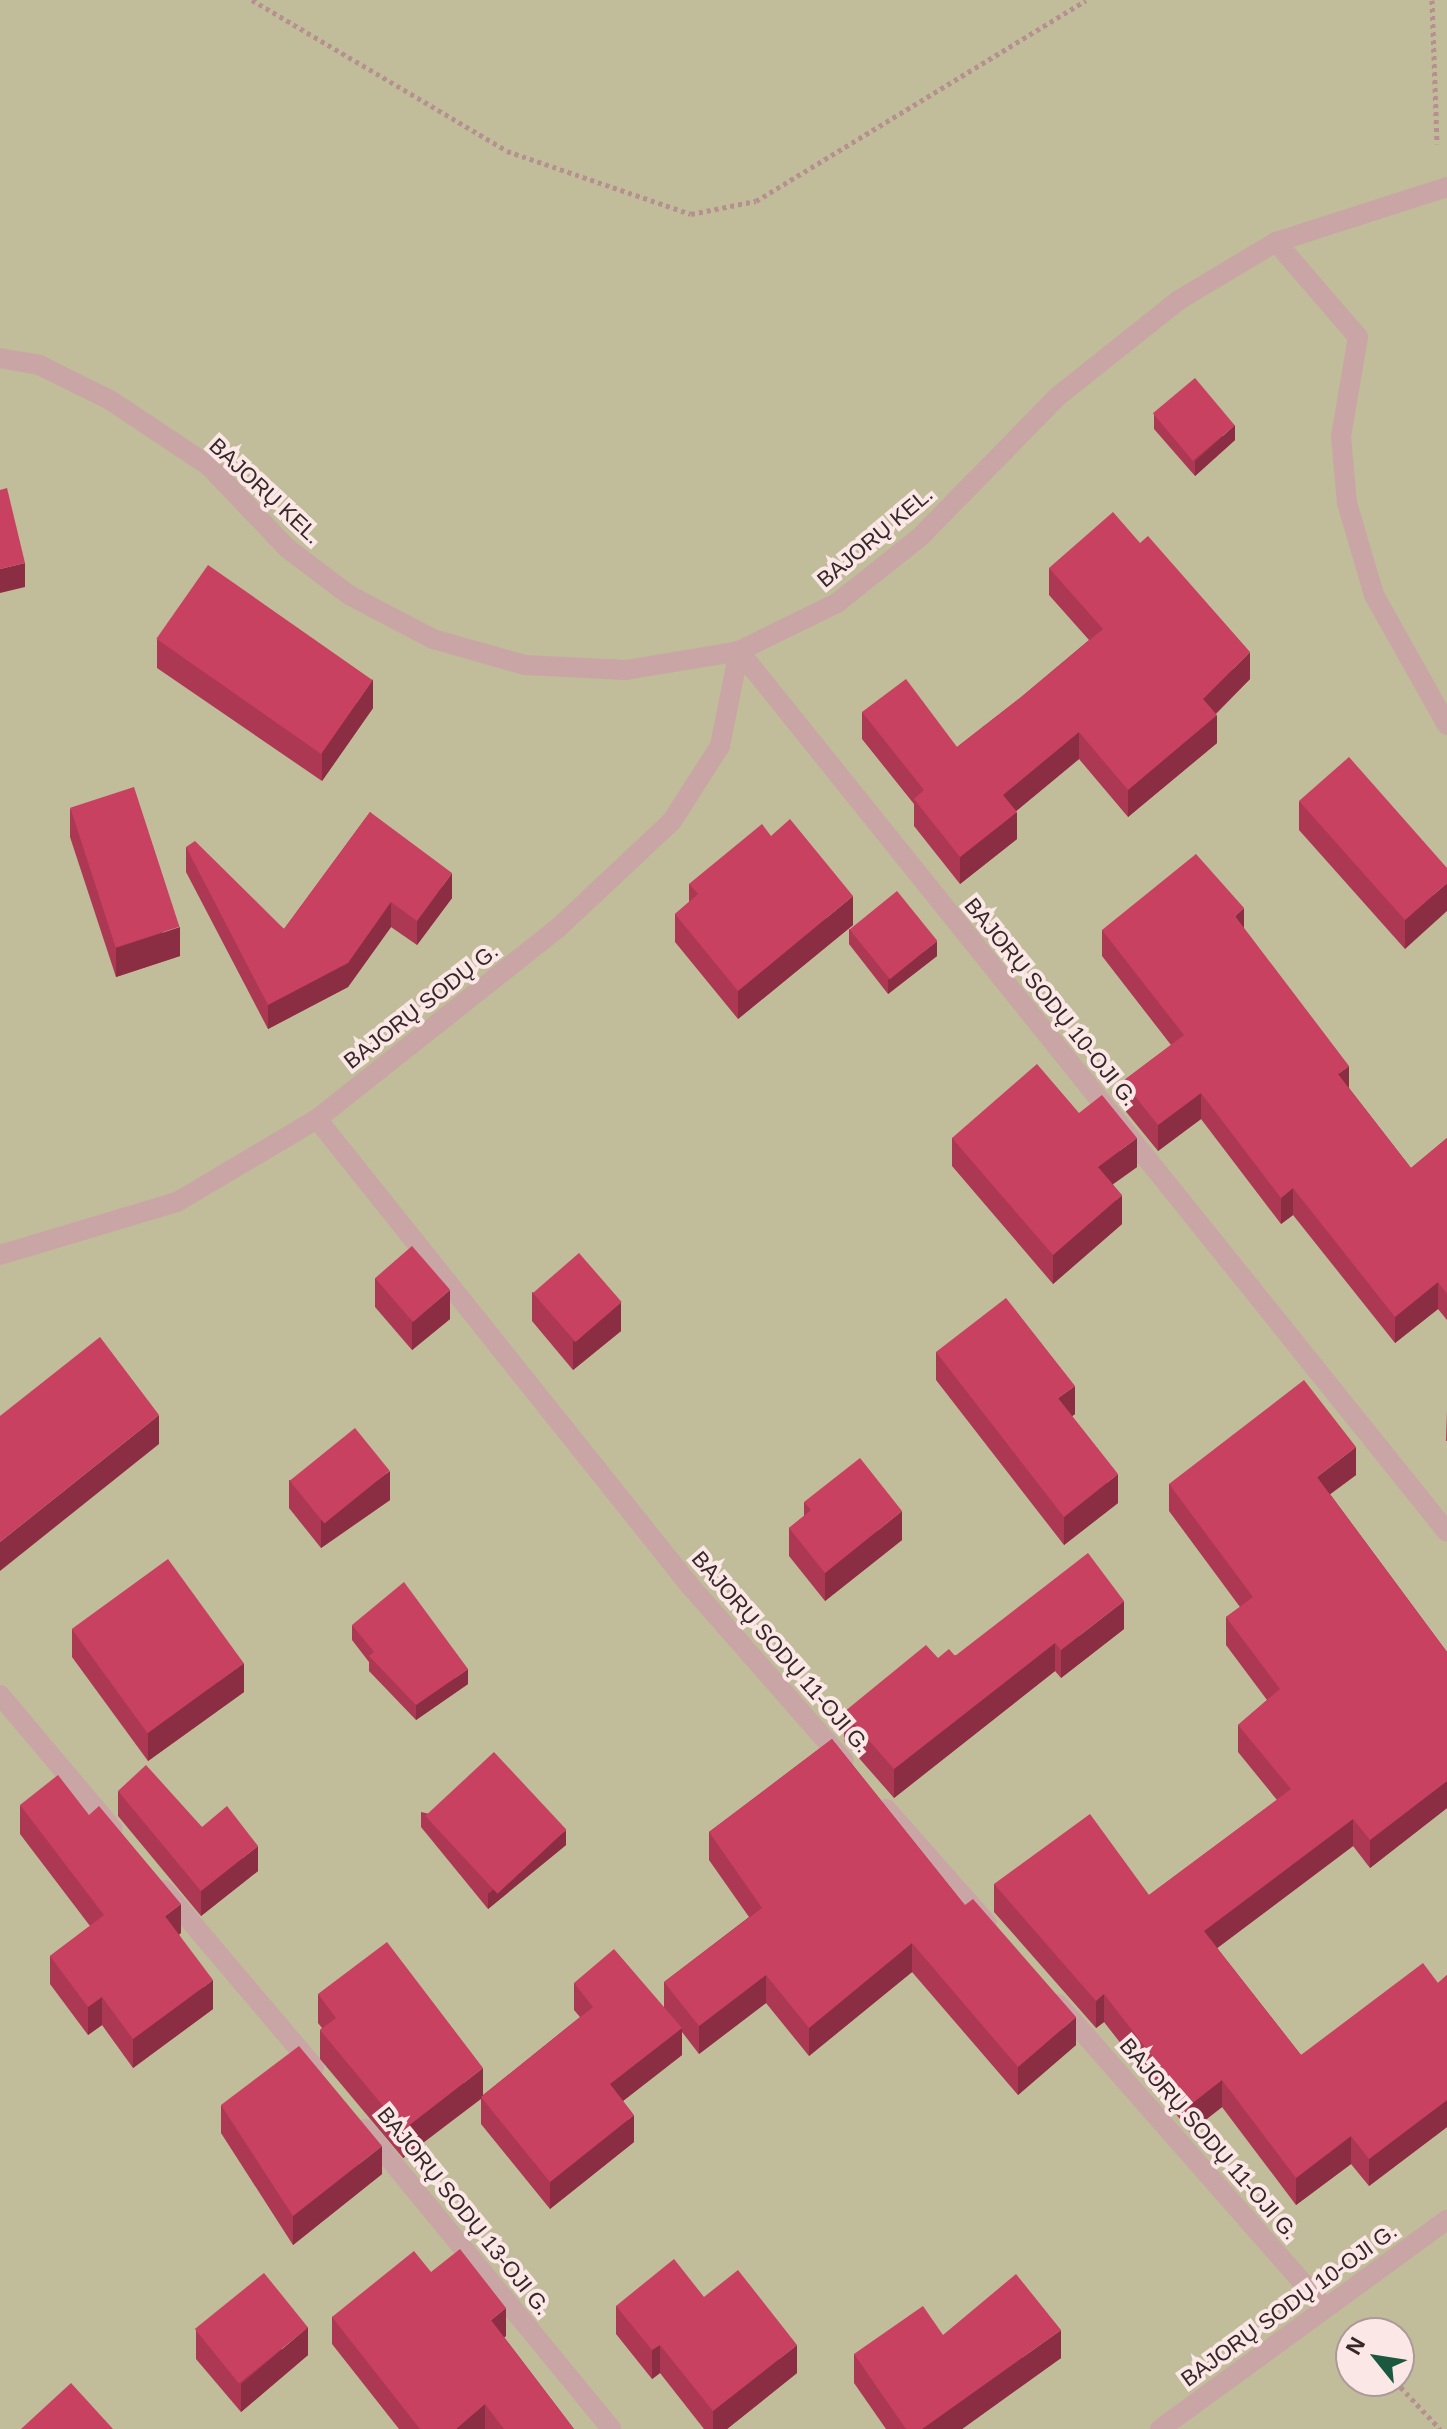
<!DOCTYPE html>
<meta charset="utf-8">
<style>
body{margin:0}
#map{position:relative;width:1447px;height:2429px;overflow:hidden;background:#f2dbd9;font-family:Arial,sans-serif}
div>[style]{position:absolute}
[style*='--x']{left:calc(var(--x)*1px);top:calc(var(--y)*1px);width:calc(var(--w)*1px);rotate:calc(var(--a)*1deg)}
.green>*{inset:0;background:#c1bc99}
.path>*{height:5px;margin-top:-2.5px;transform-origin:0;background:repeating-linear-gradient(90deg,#b68f91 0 4px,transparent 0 8px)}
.street>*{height:20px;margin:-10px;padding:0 10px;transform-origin:10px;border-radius:10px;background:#caa5a6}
.wall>*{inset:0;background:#ac3853}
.shaded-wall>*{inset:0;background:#8c2e43}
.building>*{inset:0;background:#c84160;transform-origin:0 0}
span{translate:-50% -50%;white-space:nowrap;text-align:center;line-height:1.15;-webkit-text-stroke:8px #fae7e6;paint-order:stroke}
.street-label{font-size:22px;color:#362729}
.north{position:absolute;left:1335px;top:2317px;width:80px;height:80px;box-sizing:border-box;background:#fae7e6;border:2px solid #ac9a9a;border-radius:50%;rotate:300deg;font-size:22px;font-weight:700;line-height:32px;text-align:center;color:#362729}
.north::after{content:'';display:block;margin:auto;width:28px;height:36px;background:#1b583f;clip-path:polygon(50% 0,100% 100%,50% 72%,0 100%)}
</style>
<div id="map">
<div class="green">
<div style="clip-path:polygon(evenodd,0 0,1447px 0,1447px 2429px,0 2429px,0 0,1351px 2333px,1399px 2333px,1399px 2381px,1351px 2381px,1351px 2333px)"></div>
</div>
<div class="path">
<div style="--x:252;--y:0;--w:296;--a:30.6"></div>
<div style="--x:507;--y:151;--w:194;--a:18.9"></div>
<div style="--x:691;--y:214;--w:66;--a:-11.3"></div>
<div style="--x:756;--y:201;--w:386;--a:-31.3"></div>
<div style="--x:1432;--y:0;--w:144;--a:88"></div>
<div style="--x:1395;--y:2381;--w:66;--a:46.8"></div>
</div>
<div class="street">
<div style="--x:1276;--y:242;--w:125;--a:49.2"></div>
<div style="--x:1358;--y:337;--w:100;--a:99.7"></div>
<div style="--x:1341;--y:436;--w:67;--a:84.9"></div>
<div style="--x:1347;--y:503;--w:96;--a:73.6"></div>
<div style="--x:1374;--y:595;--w:149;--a:60.7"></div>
<div style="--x:0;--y:358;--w:40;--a:10"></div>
<div style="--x:39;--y:365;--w:79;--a:26.2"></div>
<div style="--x:110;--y:400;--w:119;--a:33.7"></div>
<div style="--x:209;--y:466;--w:113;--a:46.4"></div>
<div style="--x:287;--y:548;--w:78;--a:37.2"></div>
<div style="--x:349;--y:595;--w:95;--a:27.6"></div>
<div style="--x:433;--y:639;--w:96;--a:15.8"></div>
<div style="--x:525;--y:665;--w:101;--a:2.8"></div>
<div style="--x:626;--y:670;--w:115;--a:-9.5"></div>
<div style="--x:739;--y:651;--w:109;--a:-26.1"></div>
<div style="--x:837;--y:603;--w:106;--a:-38.5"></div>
<div style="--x:920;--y:537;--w:196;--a:-45.6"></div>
<div style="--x:1057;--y:397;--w:156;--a:-38.5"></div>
<div style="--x:1179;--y:300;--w:113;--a:-30.9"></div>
<div style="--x:1276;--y:242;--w:180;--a:-17.8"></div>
<div style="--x:739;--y:651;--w:1130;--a:51.21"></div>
<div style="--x:317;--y:1119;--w:600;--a:51.36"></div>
<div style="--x:692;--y:1588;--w:230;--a:48.7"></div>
<div style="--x:0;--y:1255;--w:185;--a:-16.7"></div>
<div style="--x:177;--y:1202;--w:163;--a:-30.7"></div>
<div style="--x:317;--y:1119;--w:306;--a:-38.4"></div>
<div style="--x:557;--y:929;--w:158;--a:-43.2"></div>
<div style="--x:672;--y:821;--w:89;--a:-57.4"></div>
<div style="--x:720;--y:746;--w:97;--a:-78.7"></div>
<div style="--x:0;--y:1695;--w:175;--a:49.9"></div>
<div style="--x:886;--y:1809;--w:152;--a:48.5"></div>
<div style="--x:164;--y:1890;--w:232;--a:49.7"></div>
<div style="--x:1058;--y:2004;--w:405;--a:48.7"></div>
<div style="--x:365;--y:2129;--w:388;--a:50.6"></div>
<div style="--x:1160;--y:2429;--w:355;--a:-36.1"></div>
</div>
<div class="wall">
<div style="clip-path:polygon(1154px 414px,1235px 440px,1195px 476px,1154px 429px)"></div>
<div style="clip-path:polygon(1049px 568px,1250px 679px,1216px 714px,1217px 743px,1128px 817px,1079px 759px,1016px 811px,1017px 839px,960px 884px,914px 826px,914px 804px,862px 739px,862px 712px,957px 747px,1020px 698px,1089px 640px,1049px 595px)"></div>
<div style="clip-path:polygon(157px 639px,373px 708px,322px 781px,157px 668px)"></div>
<div style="clip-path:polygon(1299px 801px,1447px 868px,1405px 949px,1299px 830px)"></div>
<div style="clip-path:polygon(70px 808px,180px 956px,116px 977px,70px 837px)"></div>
<div style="clip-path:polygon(370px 812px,452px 898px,417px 945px,391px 927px,348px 987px,268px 1029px,186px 872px,186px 847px,284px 929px)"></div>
<div style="clip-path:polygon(689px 884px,853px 925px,738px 1019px,675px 942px,675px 914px,689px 902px)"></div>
<div style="clip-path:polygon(849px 929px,937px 956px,888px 994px,849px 944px)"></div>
<div style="clip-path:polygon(1244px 929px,1349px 1088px,1411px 1168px,1447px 1138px,1447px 1320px,1438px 1309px,1395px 1343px,1293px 1215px,1281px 1224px,1201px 1119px,1158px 1151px,1123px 1108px,1123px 1081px,1171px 1045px,1102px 956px,1102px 930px)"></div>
<div style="clip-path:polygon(1079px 1113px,1137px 1167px,1113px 1184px,1122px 1224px,1053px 1284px,952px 1166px,952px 1138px)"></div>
<div style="clip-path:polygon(375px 1278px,450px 1319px,412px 1350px,375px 1307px)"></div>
<div style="clip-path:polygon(532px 1292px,621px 1331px,573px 1370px,532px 1321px)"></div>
<div style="clip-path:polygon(936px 1352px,1075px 1414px,1072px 1416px,1118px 1503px,1064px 1545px,936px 1380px)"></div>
<div style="clip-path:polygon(1447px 1411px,1447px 1441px,1446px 1441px)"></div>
<div style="clip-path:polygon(1356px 1475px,1330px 1494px,1447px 1652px,1447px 1808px,1370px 1868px,1353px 1846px,1217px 1948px,1301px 2055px,1438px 1983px,1447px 1975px,1447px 2127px,1369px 2186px,1351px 2164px,1296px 2205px,1222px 2107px,1190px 2132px,1104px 2022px,1096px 2028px,994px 1912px,994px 1884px,1149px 1895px,1277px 1800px,1238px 1752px,1238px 1725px,1267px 1700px,1226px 1645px,1226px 1617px,1240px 1607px,1169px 1511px,1169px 1484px)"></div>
<div style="clip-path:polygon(289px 1480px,390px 1500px,321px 1548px,289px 1508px)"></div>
<div style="clip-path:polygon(804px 1502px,902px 1540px,825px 1601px,789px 1556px,789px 1528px,804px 1516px)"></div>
<div style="clip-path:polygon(352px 1625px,468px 1684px,416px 1720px,369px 1671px,369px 1662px,352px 1640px)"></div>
<div style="clip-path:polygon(72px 1629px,244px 1692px,148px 1761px,72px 1657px)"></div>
<div style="clip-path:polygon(1124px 1629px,1061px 1678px,1055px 1671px,894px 1798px,844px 1741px,844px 1712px,938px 1658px)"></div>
<div style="clip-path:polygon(832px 1739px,1076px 2045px,1018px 2095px,912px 1972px,809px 2056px,766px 2003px,699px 2054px,682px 2032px,682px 2055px,623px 2101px,634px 2142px,550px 2209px,481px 2124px,481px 2099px,403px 2158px,320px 2059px,320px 2030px,322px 2028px,318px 2023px,318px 1994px,483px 2095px,580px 2017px,574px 2010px,574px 1983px,664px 2007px,664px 1982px,749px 1917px,709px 1860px,709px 1832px)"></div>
<div style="clip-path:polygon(118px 1791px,202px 1827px,258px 1871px,201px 1916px,118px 1816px)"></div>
<div style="clip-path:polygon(20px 1805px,181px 1933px,179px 1934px,213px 2009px,133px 2068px,102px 2025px,88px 2035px,50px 1984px,50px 1956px,90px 1926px,20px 1834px)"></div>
<div style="clip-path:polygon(421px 1812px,566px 1845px,488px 1909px,421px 1827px)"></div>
<div style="clip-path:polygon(221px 2105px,382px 2174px,293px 2245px,221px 2133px)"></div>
<div style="clip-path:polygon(431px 2272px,506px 2336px,504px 2337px,574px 2429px,399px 2429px,332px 2344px,332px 2317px)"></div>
<div style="clip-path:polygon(704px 2297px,797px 2373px,727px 2429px,704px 2429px,660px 2373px,652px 2379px,616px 2334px,616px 2306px)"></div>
<div style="clip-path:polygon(196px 2330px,308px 2355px,241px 2412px,196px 2359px)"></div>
<div style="clip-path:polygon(854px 2354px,1061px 2358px,962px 2429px,886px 2429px,854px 2383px)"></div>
</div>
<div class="shaded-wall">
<div style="clip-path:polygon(1235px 425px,1235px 440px,1195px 476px,1195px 461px)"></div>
<div style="clip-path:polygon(25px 563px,25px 587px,0 593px,0 569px)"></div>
<div style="clip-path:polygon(1250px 652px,1250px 679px,1203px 726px,1203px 699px)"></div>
<div style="clip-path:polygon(373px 679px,373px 708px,322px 781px,322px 753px)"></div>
<div style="clip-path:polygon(1217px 715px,1217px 743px,1128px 817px,1128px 790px)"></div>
<div style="clip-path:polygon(1079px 732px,1079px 759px,1003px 822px,1003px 795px)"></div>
<div style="clip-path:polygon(1017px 812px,1017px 839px,960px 884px,960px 857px)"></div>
<div style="clip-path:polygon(452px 873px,452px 898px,417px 945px,417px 921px)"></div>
<div style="clip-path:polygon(1447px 883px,1447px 911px,1405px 949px,1405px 920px)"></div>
<div style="clip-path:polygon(853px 896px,853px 925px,738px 1019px,738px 991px)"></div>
<div style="clip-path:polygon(391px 902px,391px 927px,348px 987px,268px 1029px,268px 1005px)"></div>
<div style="clip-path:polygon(1244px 908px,1244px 935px,1235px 916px)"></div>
<div style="clip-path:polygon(180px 927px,180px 956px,116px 977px,116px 948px)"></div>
<div style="clip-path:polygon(937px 941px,937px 956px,888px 994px,888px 980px)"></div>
<div style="clip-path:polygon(1349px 1066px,1349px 1092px,1338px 1074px)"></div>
<div style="clip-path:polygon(1201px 1093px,1201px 1119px,1158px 1151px,1158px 1125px)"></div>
<div style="clip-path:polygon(1137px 1138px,1137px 1167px,1098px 1195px,1098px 1167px)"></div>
<div style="clip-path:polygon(1293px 1188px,1293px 1215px,1281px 1224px,1281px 1198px)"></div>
<div style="clip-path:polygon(1122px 1195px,1122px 1224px,1053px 1284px,1053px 1255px)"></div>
<div style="clip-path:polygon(1438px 1282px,1438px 1309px,1395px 1343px,1395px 1317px)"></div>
<div style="clip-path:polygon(450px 1290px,450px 1319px,412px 1350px,412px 1322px)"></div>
<div style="clip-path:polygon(621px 1302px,621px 1331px,573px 1370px,573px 1342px)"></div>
<div style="clip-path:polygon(1075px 1386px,1075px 1414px,1058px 1427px,1058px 1398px)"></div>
<div style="clip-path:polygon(159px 1415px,159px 1444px,0 1571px,0 1542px)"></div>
<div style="clip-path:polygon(1356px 1447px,1356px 1475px,1317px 1504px,1317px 1477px)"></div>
<div style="clip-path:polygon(390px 1471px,390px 1500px,321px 1548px,321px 1520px)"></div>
<div style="clip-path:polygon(1118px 1474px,1118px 1503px,1064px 1545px,1064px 1517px)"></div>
<div style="clip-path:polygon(902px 1511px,902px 1540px,825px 1601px,825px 1573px)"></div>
<div style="clip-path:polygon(1124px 1601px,1124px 1629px,1061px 1678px,1061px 1650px)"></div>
<div style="clip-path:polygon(1055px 1643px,1055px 1671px,894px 1798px,894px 1769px)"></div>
<div style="clip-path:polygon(244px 1663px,244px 1692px,148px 1761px,148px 1732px)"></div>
<div style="clip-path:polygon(468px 1669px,468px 1684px,416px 1720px,416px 1705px)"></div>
<div style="clip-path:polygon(1447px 1781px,1447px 1808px,1370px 1868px,1370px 1840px)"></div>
<div style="clip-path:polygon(1353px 1819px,1353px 1846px,1204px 1958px,1204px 1931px)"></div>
<div style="clip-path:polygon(566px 1830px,566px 1845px,488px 1909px,488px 1894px)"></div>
<div style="clip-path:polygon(258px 1846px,258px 1871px,201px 1916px,201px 1891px)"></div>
<div style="clip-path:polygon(181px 1904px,181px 1933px,165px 1945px,165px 1916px)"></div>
<div style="clip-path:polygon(912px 1943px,912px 1972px,809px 2056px,809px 2028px)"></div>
<div style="clip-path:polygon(766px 1975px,766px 2003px,699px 2054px,699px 2026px)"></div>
<div style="clip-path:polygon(213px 1980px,213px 2009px,133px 2068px,133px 2039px)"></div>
<div style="clip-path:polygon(1104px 1994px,1104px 2022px,1096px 2028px,1096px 2001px)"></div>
<div style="clip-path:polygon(102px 1997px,102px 2025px,88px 2035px,88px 2007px)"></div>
<div style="clip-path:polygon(1076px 2017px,1076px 2045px,1018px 2095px,1018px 2067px)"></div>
<div style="clip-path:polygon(682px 2028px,682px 2055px,610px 2111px,610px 2084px)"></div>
<div style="clip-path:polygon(483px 2068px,483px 2097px,403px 2158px,403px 2130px)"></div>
<div style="clip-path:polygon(1222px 2080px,1222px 2107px,1190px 2132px,1190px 2105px)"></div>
<div style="clip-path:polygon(1447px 2100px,1447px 2127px,1369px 2186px,1369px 2159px)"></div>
<div style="clip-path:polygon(634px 2115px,634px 2142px,550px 2209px,550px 2182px)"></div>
<div style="clip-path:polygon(1351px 2136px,1351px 2164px,1296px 2205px,1296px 2178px)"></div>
<div style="clip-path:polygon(382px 2146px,382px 2174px,293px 2245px,293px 2216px)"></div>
<div style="clip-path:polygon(506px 2308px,506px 2336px,491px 2347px,491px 2320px)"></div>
<div style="clip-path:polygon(308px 2327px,308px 2355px,241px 2412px,241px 2384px)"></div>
<div style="clip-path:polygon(1061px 2330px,1061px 2358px,962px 2429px,922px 2429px)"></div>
<div style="clip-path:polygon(660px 2345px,660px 2373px,652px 2379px,652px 2350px)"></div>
<div style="clip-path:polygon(797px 2345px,797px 2373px,727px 2429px,713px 2429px,713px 2411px)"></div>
<div style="clip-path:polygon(485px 2404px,485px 2429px,456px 2429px)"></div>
</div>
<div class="building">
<div style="left:1195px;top:378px;width:62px;height:55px;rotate:50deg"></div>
<div style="clip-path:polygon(7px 488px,25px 563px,0 569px,0 490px)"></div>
<div style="clip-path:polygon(1113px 512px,1140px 543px,1148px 536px,1250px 652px,1203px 699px,1217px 715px,1128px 790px,1079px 732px,1003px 795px,1017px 812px,960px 857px,914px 799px,924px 790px,862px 712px,906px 679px,957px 747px,1020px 698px,1103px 629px,1049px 568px)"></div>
<div style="left:208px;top:565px;width:201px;height:90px;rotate:35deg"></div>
<div style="clip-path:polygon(1349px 757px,1447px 868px,1447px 883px,1405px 920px,1299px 801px)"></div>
<div style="left:134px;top:787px;width:147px;height:67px;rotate:72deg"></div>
<div style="clip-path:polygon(370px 812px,452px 873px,417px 921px,391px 902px,348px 963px,268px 1005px,186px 847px,195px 841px,284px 929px)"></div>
<div style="clip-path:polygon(790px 819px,853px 896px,738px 991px,675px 914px,698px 894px,689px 884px,762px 824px,771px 836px)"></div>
<div style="clip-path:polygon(1196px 854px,1244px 908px,1235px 916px,1349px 1066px,1338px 1074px,1411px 1168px,1447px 1138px,1447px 1294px,1438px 1282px,1395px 1317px,1293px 1188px,1281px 1198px,1201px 1093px,1158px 1125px,1123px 1081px,1184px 1035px,1102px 930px)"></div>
<div style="left:897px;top:891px;width:64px;height:61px;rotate:51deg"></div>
<div style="clip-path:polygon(1037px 1064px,1079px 1113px,1102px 1095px,1137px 1138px,1098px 1167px,1122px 1195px,1053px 1255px,952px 1138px)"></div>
<div style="left:412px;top:1246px;width:58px;height:49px;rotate:49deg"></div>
<div style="left:579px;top:1253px;width:65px;height:61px;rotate:49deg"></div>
<div style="clip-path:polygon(1006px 1298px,1075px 1386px,1058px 1398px,1118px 1474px,1064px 1517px,936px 1352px)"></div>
<div style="clip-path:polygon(100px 1337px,159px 1415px,0 1542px,0 1416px)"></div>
<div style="clip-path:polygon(1304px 1380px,1356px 1447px,1317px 1477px,1447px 1652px,1447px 1781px,1370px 1840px,1353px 1819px,1204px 1931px,1301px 2055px,1423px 1963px,1438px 1983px,1447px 1975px,1447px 2100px,1369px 2159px,1351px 2136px,1296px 2178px,1222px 2080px,1190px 2105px,1104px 1994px,1096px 2001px,994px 1884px,1090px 1814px,1149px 1895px,1291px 1789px,1238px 1725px,1280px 1689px,1226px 1617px,1253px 1597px,1169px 1484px)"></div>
<div style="left:355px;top:1428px;width:55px;height:84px;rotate:51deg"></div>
<div style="clip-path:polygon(860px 1458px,902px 1511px,825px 1573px,789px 1528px,811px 1510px,804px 1502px)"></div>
<div style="clip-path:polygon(1088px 1553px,1124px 1601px,1061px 1650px,1055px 1643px,894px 1769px,844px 1712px,926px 1645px,938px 1658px,949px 1649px,955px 1656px)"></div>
<div style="left:168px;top:1559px;width:129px;height:119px;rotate:54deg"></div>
<div style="clip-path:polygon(404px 1582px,468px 1669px,416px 1705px,369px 1656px,374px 1652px,352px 1625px)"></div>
<div style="clip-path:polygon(832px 1739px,965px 1905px,973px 1899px,1076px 2017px,1018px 2067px,912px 1943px,809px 2028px,766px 1975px,699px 2026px,664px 1982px,762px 1908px,709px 1832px)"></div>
<div style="left:494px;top:1752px;width:106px;height:94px;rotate:47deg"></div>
<div style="clip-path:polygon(146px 1765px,202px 1827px,227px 1806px,258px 1846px,201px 1891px,118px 1791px)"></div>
<div style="clip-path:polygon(58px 1775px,89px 1815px,99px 1806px,181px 1904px,165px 1916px,213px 1980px,133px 2039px,102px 1997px,88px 2007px,50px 1956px,104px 1915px,20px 1805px)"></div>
<div style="clip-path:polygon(387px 1942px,483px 2068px,403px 2130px,320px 2030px,336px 2018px,318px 1994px)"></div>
<div style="clip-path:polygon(614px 1949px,682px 2028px,610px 2084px,634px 2115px,550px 2182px,481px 2097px,593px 2007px,574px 1983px)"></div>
<div style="clip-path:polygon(299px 2046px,382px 2146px,293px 2216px,221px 2105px)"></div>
<div style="clip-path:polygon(460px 2249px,506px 2308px,491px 2320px,574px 2429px,504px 2429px,485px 2404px,456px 2429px,420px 2429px,332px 2317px,414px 2251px,431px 2272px)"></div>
<div style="clip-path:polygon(674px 2259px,704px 2297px,738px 2270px,797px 2345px,713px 2411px,660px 2345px,652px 2350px,616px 2306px)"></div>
<div style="left:264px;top:2273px;width:70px;height:89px;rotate:51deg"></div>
<div style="clip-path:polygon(1016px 2274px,1061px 2330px,922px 2429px,906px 2429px,854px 2354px,923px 2306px,943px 2335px)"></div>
<div style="clip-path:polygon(71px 2383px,113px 2429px,21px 2429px)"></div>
</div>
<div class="street-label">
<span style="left:265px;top:491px;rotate:43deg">BAJORŲ KEL.</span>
<span style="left:875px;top:537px;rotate:-40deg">BAJORŲ KEL.</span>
<span style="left:1051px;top:1002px;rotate:51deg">BAJORŲ SODŲ 10-OJI G.</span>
<span style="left:421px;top:1006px;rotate:-38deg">BAJORŲ SODŲ G.</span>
<span style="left:781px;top:1652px;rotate:49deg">BAJORŲ SODŲ 11-OJI G.</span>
<span style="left:1209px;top:2139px;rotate:49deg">BAJORŲ SODŲ 11-OJI G.</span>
<span style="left:464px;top:2211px;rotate:51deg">BAJORŲ SODŲ 13-OJI G.</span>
<span style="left:1289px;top:2305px;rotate:-36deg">BAJORŲ SODŲ 10-OJI G.</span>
</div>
<div class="north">N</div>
</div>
